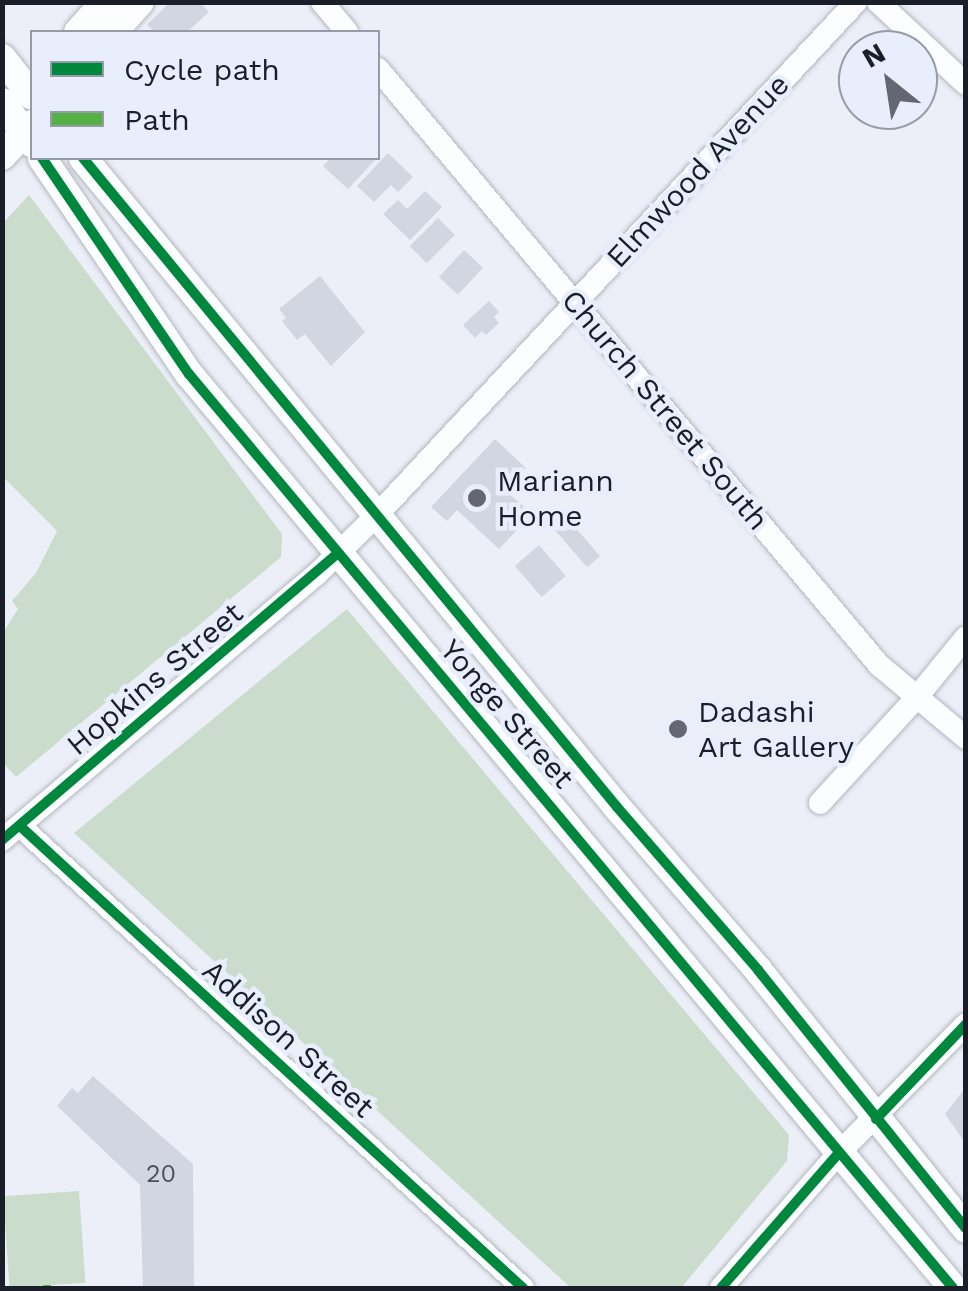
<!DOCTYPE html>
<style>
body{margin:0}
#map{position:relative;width:968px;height:1291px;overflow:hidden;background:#eceff7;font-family:"Work Sans",sans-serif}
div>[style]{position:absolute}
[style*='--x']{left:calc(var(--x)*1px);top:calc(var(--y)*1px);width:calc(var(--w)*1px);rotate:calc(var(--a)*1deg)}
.green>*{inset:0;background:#cadccb;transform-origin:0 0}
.building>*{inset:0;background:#d2d6e0;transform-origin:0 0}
.roads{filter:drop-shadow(0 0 2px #b3b6bf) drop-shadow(0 0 2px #b3b6bf)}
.minor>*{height:22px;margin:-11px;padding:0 11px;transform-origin:11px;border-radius:11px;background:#fcfdfe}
.major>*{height:28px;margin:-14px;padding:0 14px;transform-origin:14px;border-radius:14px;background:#fcfdfe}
.quiet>*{height:8px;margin-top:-4px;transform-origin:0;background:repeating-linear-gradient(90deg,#55b146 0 15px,transparent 0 23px)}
.cycleway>*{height:10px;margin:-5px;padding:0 5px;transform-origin:5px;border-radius:5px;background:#00873e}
.dots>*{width:28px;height:28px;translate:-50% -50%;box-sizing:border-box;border:5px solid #e8eefb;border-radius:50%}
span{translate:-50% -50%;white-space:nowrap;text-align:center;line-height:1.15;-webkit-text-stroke:9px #e8eefb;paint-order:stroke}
.number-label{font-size:25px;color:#4c505b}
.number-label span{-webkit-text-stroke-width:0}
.street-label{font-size:30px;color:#1a1e29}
.poi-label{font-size:30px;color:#1a1e29}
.left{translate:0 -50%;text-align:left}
.frame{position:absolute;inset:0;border:5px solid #1a1e29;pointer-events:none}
.legend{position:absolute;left:30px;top:30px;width:350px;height:130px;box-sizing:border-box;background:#e8eefb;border:2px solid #969ba7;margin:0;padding:12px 18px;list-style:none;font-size:30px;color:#1a1e29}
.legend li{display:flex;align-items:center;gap:20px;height:50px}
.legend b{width:50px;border:2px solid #969ba7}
.north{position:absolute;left:838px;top:30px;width:100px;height:100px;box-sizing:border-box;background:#e8eefb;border:2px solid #969ba7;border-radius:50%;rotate:330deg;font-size:28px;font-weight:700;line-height:40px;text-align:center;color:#1a1e29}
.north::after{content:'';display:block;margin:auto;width:35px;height:45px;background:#646771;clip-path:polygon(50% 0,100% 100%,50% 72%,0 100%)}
</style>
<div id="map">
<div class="green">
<div style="clip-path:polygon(29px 195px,282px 534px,281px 557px,16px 777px,3px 763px,3px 633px,18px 609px,12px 601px,36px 573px,57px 531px,3px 477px,3px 223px)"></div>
<div style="clip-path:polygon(347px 609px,789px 1135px,787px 1161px,681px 1288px,571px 1288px,74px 833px)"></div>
<div style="left:79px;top:1191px;width:92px;height:76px;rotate:86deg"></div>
</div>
<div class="building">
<div style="clip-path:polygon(170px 2px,200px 2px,209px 12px,187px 32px,155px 32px,147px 25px)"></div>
<div style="clip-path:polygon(388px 153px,413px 177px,398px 192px,391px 185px,374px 202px,357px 186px)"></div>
<div style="clip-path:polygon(331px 158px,377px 158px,348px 189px,323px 166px)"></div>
<div style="clip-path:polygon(425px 191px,442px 207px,410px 240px,383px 214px,398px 200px,407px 209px)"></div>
<div style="left:438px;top:218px;width:24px;height:40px;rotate:45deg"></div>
<div style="left:464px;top:250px;width:26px;height:37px;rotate:43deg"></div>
<div style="clip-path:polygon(320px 276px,365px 332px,331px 366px,305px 334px,297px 340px,282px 321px,286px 318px,279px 309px)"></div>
<div style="clip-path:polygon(489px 301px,499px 312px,494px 317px,499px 323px,486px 335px,482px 331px,475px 338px,463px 325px)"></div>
<div style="clip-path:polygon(495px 439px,526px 468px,505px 490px,532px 514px,499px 549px,457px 510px,447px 521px,431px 507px)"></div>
<div style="left:560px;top:510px;width:61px;height:17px;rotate:49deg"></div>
<div style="left:539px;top:545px;width:41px;height:32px;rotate:49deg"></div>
<div style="clip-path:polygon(93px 1076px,193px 1164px,194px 1288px,143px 1288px,140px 1185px,57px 1106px,72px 1088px,78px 1093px)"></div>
<div style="clip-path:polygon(966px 1087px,966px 1144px,945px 1114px)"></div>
</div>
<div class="roads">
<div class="minor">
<div style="--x:322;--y:2;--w:39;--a:50"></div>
<div style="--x:878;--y:2;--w:120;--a:43"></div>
<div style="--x:378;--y:69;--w:779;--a:49.95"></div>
<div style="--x:879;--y:665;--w:114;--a:40"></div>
<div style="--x:820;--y:803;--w:144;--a:-47.5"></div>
<div style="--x:917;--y:697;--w:77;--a:-50.8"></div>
<div style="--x:20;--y:826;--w:683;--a:42.57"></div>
<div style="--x:2;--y:840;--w:411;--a:-40.2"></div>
<div style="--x:316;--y:575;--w:86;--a:-44.5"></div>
<div style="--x:377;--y:515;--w:702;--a:-46.96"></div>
<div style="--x:721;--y:1288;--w:178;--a:-48.9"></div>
<div style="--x:838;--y:1154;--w:182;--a:-45.4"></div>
</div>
<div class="major">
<div style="--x:78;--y:32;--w:40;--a:-48"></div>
<div style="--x:113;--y:32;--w:40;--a:-48"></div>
<div style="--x:2;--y:58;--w:48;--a:51.7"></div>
<div style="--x:2;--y:102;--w:51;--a:53.8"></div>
<div style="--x:2;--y:156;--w:44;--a:-46.8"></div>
<div style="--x:42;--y:158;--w:261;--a:55.8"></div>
<div style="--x:189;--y:374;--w:1191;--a:50.11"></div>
<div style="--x:83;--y:158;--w:840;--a:50.55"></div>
<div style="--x:617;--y:807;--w:216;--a:49.1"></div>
<div style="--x:758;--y:970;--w:332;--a:51.2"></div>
</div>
</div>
<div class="quiet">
<div style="--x:47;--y:1285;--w:3;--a:90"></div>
</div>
<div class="cycleway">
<div style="--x:42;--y:158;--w:261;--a:55.8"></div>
<div style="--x:189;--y:374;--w:1191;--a:50.11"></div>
<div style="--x:83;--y:158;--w:840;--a:50.55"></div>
<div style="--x:617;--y:807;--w:216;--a:49.1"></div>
<div style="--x:758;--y:970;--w:332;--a:51.2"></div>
<div style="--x:20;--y:826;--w:683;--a:42.57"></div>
<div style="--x:2;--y:840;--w:442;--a:-40.5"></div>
<div style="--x:876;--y:1119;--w:131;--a:-46.5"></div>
<div style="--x:721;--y:1288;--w:178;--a:-48.9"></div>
</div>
<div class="dots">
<div style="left:477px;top:498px;background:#646771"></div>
<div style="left:678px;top:729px;background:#646771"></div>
</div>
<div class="number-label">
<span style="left:161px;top:1174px">20</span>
</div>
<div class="street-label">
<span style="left:698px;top:171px;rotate:-47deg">Elmwood Avenue</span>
<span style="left:665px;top:410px;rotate:50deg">Church Street South</span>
<span style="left:155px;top:679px;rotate:-40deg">Hopkins Street</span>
<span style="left:507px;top:714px;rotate:49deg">Yonge Street</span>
<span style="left:288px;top:1039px;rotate:42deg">Addison Street</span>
</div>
<div class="poi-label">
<span class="left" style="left:497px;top:498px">Mariann<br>Home</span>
<span class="left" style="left:698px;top:729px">Dadashi<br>Art Gallery</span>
</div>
<div class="frame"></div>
<ul class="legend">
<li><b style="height:12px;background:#00873e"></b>Cycle path</li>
<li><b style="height:12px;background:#55b146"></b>Path</li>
</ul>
<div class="north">N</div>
</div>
